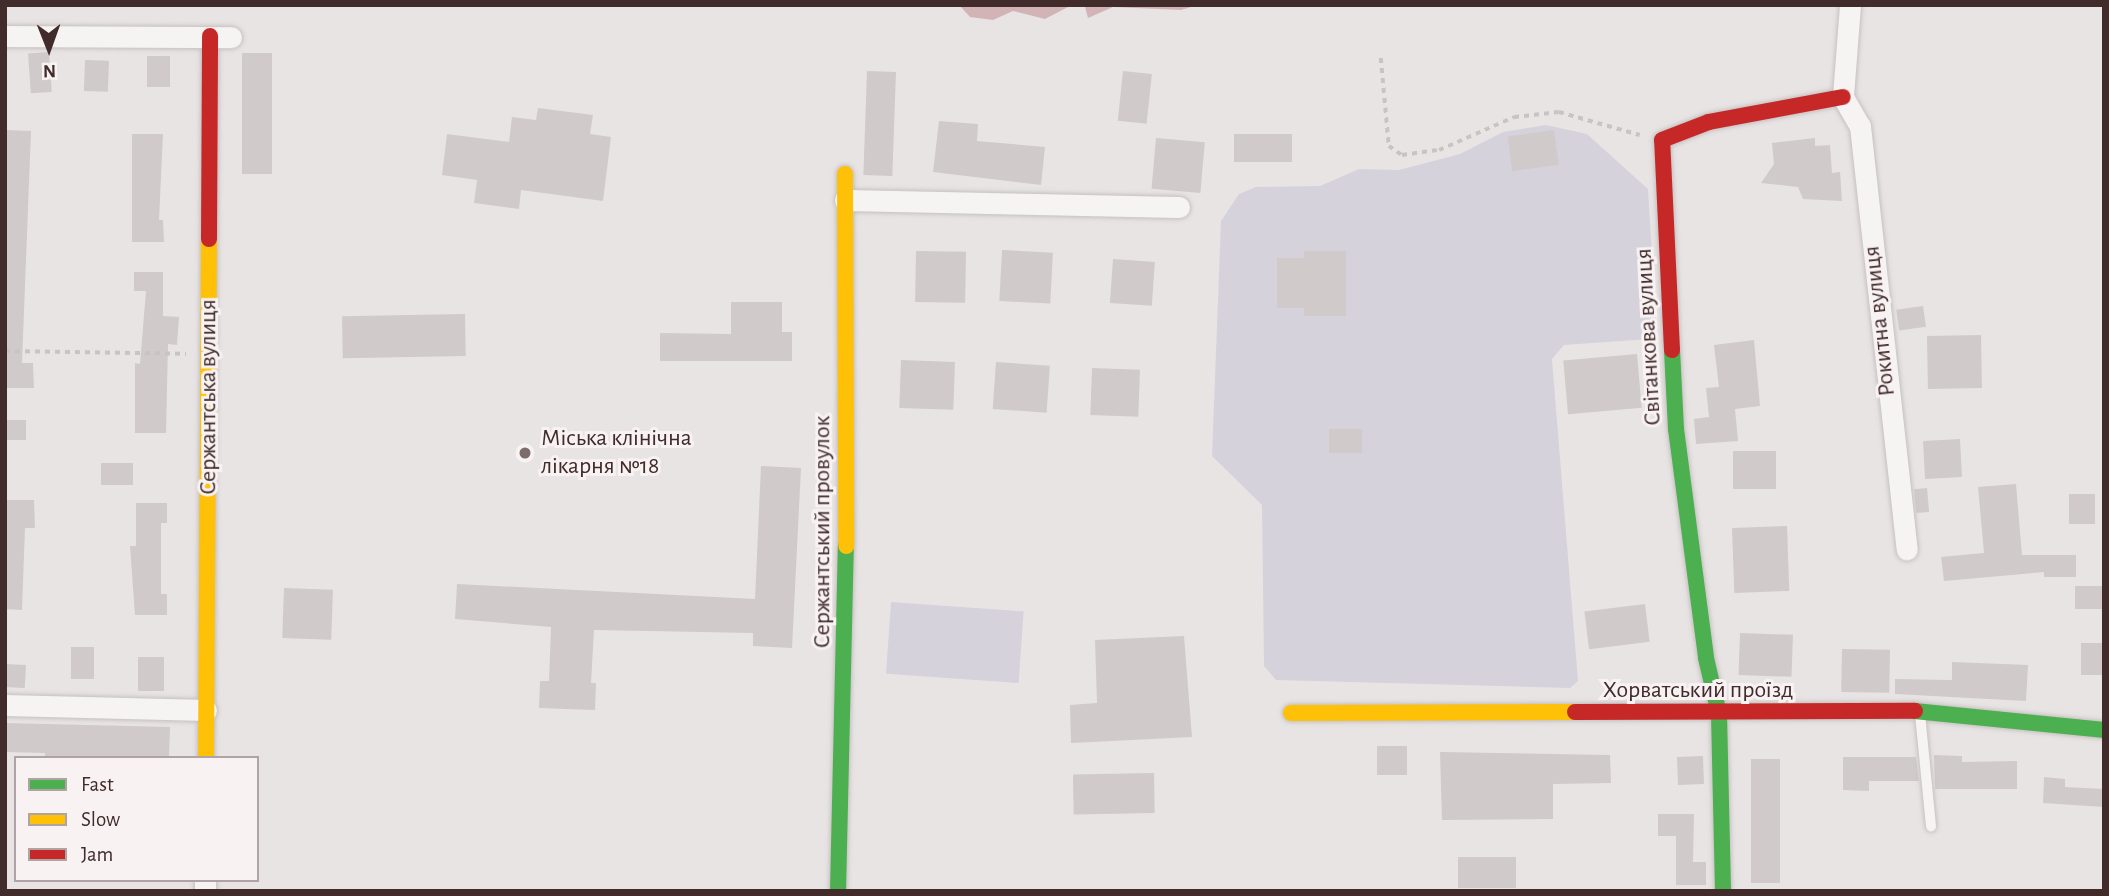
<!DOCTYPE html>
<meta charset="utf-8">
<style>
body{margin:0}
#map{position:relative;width:2109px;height:896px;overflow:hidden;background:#e9e4e4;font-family:"Alegreya Sans",sans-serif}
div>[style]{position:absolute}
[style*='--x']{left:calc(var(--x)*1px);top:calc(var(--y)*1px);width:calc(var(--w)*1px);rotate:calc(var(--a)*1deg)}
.green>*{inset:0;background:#d6d2db;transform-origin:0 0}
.water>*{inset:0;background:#d2b4b7}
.building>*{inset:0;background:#d0caca;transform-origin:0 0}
.path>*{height:3.5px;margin-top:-1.75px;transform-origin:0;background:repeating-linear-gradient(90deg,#c9c4c4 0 5px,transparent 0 10px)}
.roads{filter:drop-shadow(0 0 2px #c5c1c0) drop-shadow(0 0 2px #c5c1c0)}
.lane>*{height:10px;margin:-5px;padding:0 5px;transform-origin:5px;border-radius:5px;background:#f6f3f3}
.street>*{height:21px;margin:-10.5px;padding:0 10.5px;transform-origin:10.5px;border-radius:10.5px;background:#f6f3f3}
.fast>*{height:16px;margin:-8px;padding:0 8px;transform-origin:8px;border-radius:8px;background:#4caf50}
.slow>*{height:16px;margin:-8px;padding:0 8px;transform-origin:8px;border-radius:8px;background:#ffc107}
.jam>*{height:16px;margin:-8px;padding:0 8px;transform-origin:8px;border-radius:8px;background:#c62828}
.dots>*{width:19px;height:19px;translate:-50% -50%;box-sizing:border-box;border:4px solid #f8f2f3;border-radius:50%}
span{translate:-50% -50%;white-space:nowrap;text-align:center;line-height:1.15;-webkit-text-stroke:6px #f8f2f3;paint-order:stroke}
.street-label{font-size:24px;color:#412c2b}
.poi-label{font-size:24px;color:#412c2b}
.left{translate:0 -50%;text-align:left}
.frame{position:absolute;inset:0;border:7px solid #412c2b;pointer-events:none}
.legend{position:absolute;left:14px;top:756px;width:245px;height:126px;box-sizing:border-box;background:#f8f2f3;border:2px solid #afa3a3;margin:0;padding:9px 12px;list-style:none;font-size:21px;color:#412c2b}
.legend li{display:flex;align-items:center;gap:14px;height:35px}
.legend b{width:35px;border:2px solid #afa3a3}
.north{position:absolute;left:14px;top:14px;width:70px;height:70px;-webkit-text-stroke:5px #f8f2f3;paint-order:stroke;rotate:179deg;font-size:19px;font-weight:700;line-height:28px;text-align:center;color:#412c2b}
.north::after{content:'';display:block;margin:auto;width:24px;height:32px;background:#412c2b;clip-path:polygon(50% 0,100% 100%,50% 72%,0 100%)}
</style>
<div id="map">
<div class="green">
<div style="clip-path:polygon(1546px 125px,1587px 134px,1648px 189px,1656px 320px,1650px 339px,1564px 345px,1552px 359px,1578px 681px,1570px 688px,1276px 680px,1264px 666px,1262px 505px,1212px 456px,1221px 221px,1239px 194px,1256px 187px,1320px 186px,1359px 169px,1399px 170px,1460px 154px,1503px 132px)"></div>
<div style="left:891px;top:602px;width:133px;height:72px;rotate:4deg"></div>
</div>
<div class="water">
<div style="clip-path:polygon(959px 5px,1072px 5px,1045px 19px,1013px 11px,993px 20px,970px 17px)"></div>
<div style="clip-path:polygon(1078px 5px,1198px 5px,1181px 10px,1113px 7px,1088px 18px,1085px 7px)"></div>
</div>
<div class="building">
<div style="left:49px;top:52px;width:40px;height:21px;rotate:86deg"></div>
<div style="left:242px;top:53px;width:30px;height:121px"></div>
<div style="left:147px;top:56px;width:23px;height:31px"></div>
<div style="left:85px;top:60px;width:24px;height:31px;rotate:2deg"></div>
<div style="left:867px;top:71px;width:29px;height:104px;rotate:2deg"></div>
<div style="left:1123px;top:71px;width:29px;height:50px;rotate:6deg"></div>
<div style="clip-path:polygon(538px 108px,593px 115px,590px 134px,611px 137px,603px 201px,521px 190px,519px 209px,474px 203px,477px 180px,442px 175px,447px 134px,509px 142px,512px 117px,536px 120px)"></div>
<div style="clip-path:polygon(939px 121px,978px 124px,977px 141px,1045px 147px,1041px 185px,933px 172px)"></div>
<div style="clip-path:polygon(5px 130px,31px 131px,22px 363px,33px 363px,34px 388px,5px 388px)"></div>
<div style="left:1554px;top:130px;width:35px;height:47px;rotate:82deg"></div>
<div style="clip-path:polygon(132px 134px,163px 134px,159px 220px,163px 220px,164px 242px,132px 242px)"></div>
<div style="left:1234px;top:134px;width:58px;height:28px"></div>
<div style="left:1156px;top:138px;width:49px;height:51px;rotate:5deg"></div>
<div style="clip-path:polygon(1815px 138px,1815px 146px,1830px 145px,1832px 173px,1840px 172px,1842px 201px,1803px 199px,1798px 187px,1761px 183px,1774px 164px,1772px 143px)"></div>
<div style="left:1002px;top:250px;width:51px;height:51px;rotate:3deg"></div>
<div style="left:916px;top:251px;width:50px;height:51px;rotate:1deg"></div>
<div style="clip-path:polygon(1304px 251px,1346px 251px,1346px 316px,1304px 316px,1304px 308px,1277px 308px,1277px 258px,1304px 258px)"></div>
<div style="left:1113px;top:259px;width:42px;height:44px;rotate:4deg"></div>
<div style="clip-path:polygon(134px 272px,163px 272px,163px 316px,179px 317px,177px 345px,168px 344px,166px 433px,135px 433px,135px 363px,140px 364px,146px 291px,134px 291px)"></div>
<div style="clip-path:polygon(731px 302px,782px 302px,782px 332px,792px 332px,792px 361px,660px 361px,660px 333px,731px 334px)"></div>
<div style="left:1923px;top:306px;width:21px;height:27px;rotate:82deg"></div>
<div style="left:465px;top:314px;width:42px;height:123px;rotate:89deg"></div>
<div style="left:1981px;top:335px;width:53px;height:54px;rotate:89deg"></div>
<div style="clip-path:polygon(1754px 340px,1760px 406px,1735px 409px,1738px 441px,1696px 444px,1694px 419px,1709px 417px,1706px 388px,1719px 387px,1714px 345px)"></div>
<div style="left:1637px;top:354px;width:54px;height:74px;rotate:85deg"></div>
<div style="left:901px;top:360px;width:54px;height:48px;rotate:2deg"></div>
<div style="left:996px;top:362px;width:54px;height:47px;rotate:4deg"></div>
<div style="left:1092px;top:368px;width:48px;height:47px;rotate:2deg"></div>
<div style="left:5px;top:420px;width:21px;height:20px"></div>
<div style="left:1329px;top:429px;width:33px;height:24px"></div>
<div style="left:1960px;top:439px;width:38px;height:37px;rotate:87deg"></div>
<div style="left:1733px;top:451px;width:43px;height:38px"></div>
<div style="left:101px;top:463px;width:32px;height:22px"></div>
<div style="clip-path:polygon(761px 466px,801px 468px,792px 648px,753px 646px,753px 633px,594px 630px,591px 683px,596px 683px,595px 710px,539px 708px,540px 681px,549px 681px,551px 627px,455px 619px,457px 584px,755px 599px)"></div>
<div style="clip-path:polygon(2016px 484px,2022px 555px,2076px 555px,2076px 577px,2044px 577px,2044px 572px,1944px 581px,1941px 557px,1984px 553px,1978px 487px)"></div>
<div style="left:1927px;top:488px;width:24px;height:13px;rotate:85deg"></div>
<div style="left:2069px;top:494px;width:26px;height:30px"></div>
<div style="clip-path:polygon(5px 500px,34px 500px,35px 528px,25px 528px,22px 610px,5px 609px)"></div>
<div style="clip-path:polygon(136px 503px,167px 503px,167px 523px,161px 523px,161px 594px,167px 594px,167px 615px,135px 615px,130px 546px,136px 546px)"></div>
<div style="left:1787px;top:526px;width:65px;height:55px;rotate:88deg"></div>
<div style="left:2075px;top:586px;width:29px;height:23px"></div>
<div style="left:284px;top:588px;width:49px;height:50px;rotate:2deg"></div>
<div style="left:1645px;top:604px;width:38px;height:61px;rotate:83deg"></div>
<div style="left:1740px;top:633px;width:53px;height:42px;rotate:2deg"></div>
<div style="clip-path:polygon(1184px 636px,1192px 737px,1071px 743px,1070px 705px,1097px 703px,1095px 640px)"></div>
<div style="left:2081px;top:643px;width:23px;height:32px"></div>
<div style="left:71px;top:647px;width:23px;height:32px"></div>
<div style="left:1842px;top:649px;width:48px;height:43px;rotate:1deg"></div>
<div style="left:138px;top:657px;width:26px;height:34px"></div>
<div style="clip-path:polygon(1952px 662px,2028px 665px,2026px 701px,1895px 694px,1895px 679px,1952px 680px)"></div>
<div style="left:5px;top:664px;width:21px;height:23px;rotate:3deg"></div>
<div style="clip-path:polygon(5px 723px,170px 727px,169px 758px,45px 757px,45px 753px,5px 752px)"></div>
<div style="left:1377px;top:746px;width:30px;height:29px"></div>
<div style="clip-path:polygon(1440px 752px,1610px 755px,1611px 783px,1553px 784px,1553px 819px,1442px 820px)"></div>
<div style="clip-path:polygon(1934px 755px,1962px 756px,1962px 762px,2017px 761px,2017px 789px,1935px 789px)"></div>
<div style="left:1703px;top:756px;width:28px;height:26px;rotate:88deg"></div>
<div style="clip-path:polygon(1843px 757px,1916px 757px,1919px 781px,1869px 781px,1869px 791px,1843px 790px)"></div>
<div style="left:1751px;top:759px;width:29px;height:124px"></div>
<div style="left:1154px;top:773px;width:40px;height:81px;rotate:89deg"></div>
<div style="clip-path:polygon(2044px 777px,2065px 779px,2065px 787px,2104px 789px,2104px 807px,2043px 803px)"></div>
<div style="clip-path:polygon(1658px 814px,1694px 814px,1693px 862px,1706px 862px,1706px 885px,1676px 885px,1676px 836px,1658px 836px)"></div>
<div style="left:1516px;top:857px;width:31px;height:58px;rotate:90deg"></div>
</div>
<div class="path">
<div style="--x:1381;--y:58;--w:88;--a:84.8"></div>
<div style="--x:1389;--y:146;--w:16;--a:35"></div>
<div style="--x:1402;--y:155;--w:37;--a:-8"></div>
<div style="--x:1439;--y:150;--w:82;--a:-23.7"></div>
<div style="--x:1514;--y:117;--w:45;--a:-6.3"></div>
<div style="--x:1559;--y:112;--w:84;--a:15.9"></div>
<div style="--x:5;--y:351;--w:181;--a:0.9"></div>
</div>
<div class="roads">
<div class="lane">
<div style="--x:1920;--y:714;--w:113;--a:84.4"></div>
</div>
<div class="street">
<div style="--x:1850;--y:5;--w:92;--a:94.4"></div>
<div style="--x:1843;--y:97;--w:34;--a:60"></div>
<div style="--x:1860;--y:126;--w:426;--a:83.7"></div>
<div style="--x:5;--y:36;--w:226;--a:0.3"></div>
<div style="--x:845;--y:200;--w:334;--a:1.2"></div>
<div style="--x:5;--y:705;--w:201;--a:1.4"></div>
<div style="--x:205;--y:891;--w:11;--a:-90"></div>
</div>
<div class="fast">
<div style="--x:1672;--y:350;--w:79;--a:87.1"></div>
<div style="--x:1676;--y:429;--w:231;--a:82.5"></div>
<div style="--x:1706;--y:658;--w:57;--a:76.9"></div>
<div style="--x:1719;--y:714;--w:177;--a:88.7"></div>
<div style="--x:1915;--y:711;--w:190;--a:5.7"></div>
<div style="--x:838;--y:891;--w:345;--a:-88.7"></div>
</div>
<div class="slow">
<div style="--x:845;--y:174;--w:372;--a:89.8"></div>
<div style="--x:1291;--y:713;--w:284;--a:-0.2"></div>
<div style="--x:206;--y:758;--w:519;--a:-89.67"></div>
</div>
<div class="jam">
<div style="--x:209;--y:239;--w:203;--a:-89.7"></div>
<div style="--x:1672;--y:350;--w:210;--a:-92.7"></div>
<div style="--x:1662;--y:140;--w:50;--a:-21"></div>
<div style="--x:1709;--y:122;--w:136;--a:-10.6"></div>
<div style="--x:1575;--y:712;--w:340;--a:-0.2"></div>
</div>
</div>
<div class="dots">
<div style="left:525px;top:453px;background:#7c6c6c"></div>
</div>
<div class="street-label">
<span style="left:1880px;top:321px;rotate:-96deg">Рокитна вулиця</span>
<span style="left:1649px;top:337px;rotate:-93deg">Світанкова вулиця</span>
<span style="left:209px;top:397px;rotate:-90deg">Сержантська вулиця</span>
<span style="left:823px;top:532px;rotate:-90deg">Сержантський провулок</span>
<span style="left:1698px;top:691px">Хорватський проїзд</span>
</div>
<div class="poi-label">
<span class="left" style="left:541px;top:453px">Міська клінічна<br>лікарня №18</span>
</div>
<div class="frame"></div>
<ul class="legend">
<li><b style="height:9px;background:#4caf50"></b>Fast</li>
<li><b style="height:9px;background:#ffc107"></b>Slow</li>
<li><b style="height:9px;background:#c62828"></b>Jam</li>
</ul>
<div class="north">N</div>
</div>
